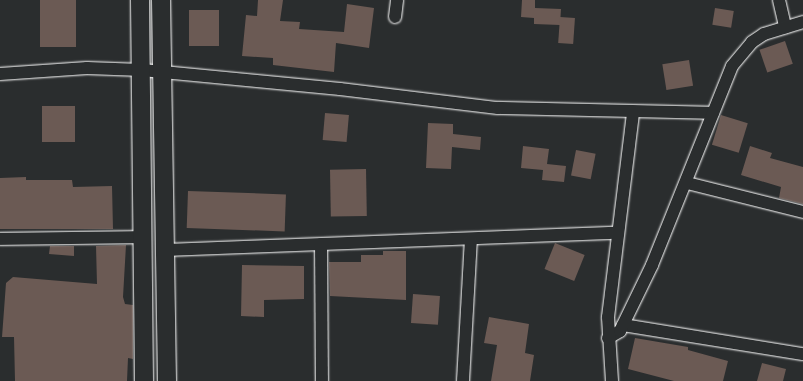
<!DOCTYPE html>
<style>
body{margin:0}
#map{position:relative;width:803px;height:381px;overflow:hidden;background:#2a2d2e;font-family:Kalam,sans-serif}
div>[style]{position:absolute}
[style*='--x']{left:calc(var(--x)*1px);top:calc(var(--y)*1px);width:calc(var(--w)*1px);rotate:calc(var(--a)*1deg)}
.building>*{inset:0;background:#6b5a54;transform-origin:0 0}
.roads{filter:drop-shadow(0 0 1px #fff) drop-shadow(0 0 1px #fff)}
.minor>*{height:12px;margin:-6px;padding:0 6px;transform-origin:6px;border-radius:6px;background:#2a2d2e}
.secondary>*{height:18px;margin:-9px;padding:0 9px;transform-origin:9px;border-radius:9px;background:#2a2d2e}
span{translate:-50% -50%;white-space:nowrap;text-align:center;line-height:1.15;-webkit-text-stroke:4px #2a2d2e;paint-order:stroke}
</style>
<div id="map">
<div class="building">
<div style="left:40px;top:0;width:36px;height:47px"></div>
<div style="clip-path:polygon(258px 0,283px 0,280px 21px,300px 22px,299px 29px,344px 32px,347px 4px,374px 8px,369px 48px,336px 43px,334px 72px,273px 65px,273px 58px,242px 56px,246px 15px,257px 16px)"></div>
<div style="clip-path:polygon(522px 0,535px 0,535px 8px,561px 9px,560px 25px,534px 24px,534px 11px,534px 18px,521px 17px)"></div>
<div style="left:715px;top:8px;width:19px;height:17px;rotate:9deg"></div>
<div style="left:189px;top:10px;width:30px;height:36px"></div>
<div style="left:560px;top:17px;width:15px;height:26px;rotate:4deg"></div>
<div style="left:785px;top:41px;width:24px;height:27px;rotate:71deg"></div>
<div style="left:689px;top:60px;width:26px;height:27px;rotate:81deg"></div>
<div style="left:42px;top:106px;width:33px;height:36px"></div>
<div style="left:325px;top:113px;width:24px;height:27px;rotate:5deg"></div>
<div style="left:721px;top:115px;width:28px;height:31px;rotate:17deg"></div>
<div style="clip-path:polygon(428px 123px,453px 124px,453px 134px,481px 137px,480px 150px,452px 147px,451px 169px,426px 168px)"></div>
<div style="clip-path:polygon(523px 146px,549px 149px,547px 164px,566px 166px,564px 182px,542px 180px,543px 170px,521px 168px)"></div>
<div style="clip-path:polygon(750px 146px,772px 153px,770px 158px,803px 167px,803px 204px,779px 198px,781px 187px,741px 175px)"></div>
<div style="left:576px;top:150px;width:20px;height:26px;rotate:11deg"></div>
<div style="left:366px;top:169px;width:47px;height:36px;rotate:89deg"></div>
<div style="clip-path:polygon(26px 177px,26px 180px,72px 180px,73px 187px,112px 186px,113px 229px,0 229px,0 178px)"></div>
<div style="left:188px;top:191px;width:98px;height:37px;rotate:2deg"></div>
<div style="left:555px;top:243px;width:32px;height:28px;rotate:22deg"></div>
<div style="clip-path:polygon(126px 245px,123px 297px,125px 304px,133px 305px,133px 359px,128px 358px,127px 381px,15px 381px,14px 337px,2px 337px,6px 283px,13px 277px,97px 284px,96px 246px)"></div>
<div style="clip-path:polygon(50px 246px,74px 246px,74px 256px,49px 254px)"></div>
<div style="clip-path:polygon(383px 251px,406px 251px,406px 300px,330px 296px,329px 262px,361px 262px,361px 255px,383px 255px)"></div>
<div style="clip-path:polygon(242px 265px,304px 266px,304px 299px,264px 300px,264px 317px,241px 316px)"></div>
<div style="left:413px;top:294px;width:27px;height:29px;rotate:4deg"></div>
<div style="clip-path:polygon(489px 317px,529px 324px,525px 353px,534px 355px,530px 381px,491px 381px,497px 345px,484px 343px)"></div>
<div style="clip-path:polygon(635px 338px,688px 347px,688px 350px,728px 361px,723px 381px,674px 381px,628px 369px)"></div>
<div style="clip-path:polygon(762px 363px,786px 369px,783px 381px,757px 381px)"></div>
</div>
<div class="roads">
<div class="minor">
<div style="--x:779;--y:0;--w:28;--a:77"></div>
<div style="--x:395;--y:17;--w:17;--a:-83"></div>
<div style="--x:0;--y:74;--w:87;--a:-3.9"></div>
<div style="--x:87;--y:68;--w:55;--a:2.1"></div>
<div style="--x:142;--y:70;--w:199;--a:5.5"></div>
<div style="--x:340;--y:89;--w:159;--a:6.9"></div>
<div style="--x:498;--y:108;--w:215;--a:1.3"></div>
<div style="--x:687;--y:183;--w:120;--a:14"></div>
<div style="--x:0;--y:239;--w:143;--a:-0.8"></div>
<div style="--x:321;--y:244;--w:137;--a:89.6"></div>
<div style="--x:165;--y:250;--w:451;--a:-2.2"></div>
<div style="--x:623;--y:325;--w:182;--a:9.2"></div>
<div style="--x:608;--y:338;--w:14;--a:-30"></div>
<div style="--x:620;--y:331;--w:73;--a:-64.1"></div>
<div style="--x:652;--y:265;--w:214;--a:-68.1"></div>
<div style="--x:732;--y:66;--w:31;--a:-50"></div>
<div style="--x:752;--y:42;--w:14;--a:-34"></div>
<div style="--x:764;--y:34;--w:41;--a:-17.1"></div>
<div style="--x:463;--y:381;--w:142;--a:-86.8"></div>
<div style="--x:612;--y:381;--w:64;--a:-93.6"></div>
<div style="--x:608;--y:317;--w:207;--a:-83"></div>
</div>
<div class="secondary">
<div style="--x:140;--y:0;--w:381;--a:89.4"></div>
<div style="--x:161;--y:0;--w:381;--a:89.1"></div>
</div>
</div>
</div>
